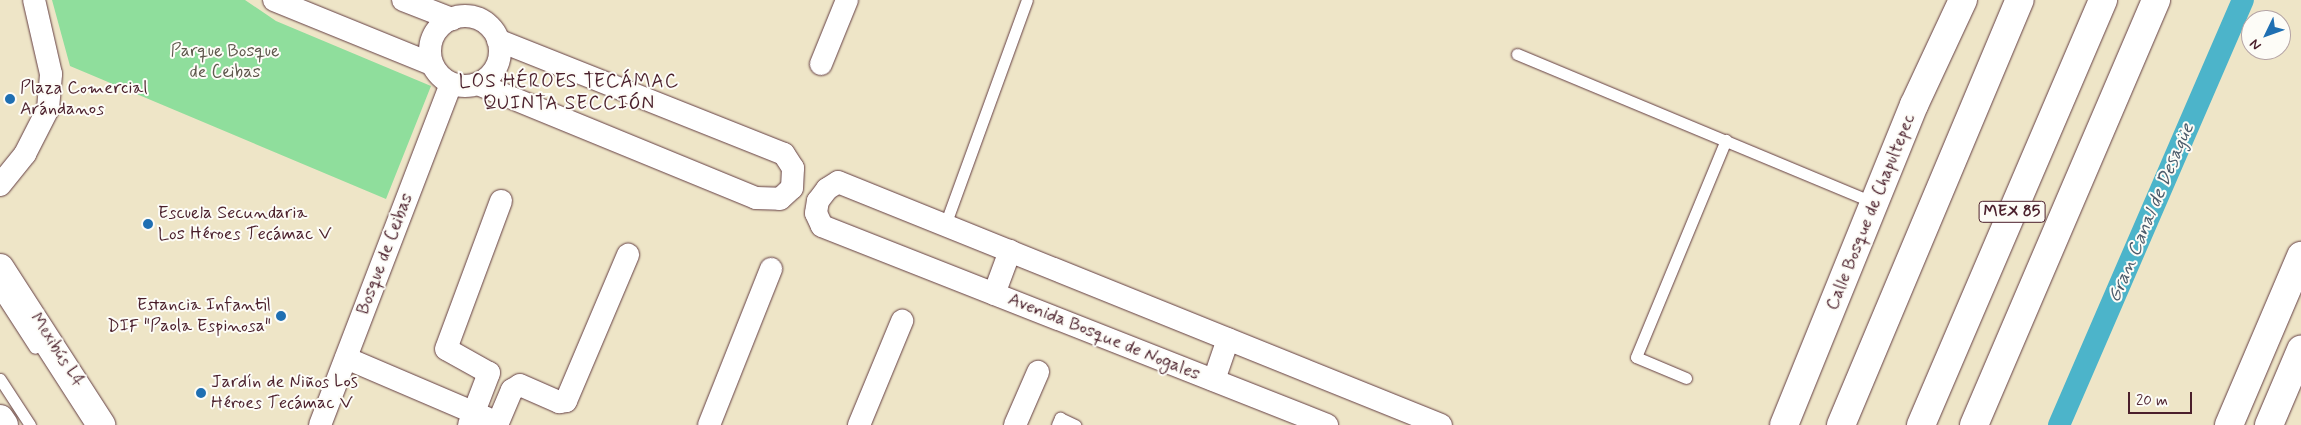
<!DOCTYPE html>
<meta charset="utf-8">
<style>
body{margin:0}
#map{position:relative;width:2301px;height:425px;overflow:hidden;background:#eee5c7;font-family:Mynerve,sans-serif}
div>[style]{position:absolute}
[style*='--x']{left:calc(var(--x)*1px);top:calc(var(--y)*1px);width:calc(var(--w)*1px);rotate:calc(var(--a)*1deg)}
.green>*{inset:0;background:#8fde9c}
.canal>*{height:22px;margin:-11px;padding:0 11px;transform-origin:11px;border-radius:11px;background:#4cb4ca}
.roads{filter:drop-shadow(0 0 1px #633d42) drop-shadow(0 0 1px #633d42)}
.service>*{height:11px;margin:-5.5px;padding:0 5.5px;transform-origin:5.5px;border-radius:5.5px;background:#fff}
.minor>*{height:22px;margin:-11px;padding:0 11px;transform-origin:11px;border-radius:11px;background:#fff}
.minor>.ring{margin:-11px;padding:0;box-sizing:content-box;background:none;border:22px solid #fff;border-radius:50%}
.secondary>*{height:28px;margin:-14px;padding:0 14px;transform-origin:14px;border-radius:14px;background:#fff}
.trunk>*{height:28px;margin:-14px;padding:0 14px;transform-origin:14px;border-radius:14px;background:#fff}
.motorway>*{height:28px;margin:-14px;padding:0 14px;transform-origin:14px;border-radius:14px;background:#fff}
.dots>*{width:14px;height:14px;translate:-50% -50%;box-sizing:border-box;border:2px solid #fdfcf7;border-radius:50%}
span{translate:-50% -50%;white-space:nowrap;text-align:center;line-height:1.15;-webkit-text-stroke:4px #fdfcf7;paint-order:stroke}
.shield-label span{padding:1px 4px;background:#fdfcf7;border:1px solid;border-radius:4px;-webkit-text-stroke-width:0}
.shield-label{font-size:16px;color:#4a1f2b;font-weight:700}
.park-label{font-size:18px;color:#5f584d}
.poi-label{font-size:18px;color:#4a1f2b}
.left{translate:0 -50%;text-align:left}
.right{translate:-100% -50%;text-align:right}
.street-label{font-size:18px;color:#4a1f2b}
.neighbourhood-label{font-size:19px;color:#4a1f2b;letter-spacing:1px}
.water-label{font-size:19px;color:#4b5b6b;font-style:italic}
.north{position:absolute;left:2241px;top:10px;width:50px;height:50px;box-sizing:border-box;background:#fdfcf7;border:1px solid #b5a4a5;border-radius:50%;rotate:228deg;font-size:14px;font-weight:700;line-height:20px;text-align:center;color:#4a1f2b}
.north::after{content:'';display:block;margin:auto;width:18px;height:22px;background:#1f6fb2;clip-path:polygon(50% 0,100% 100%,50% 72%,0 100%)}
.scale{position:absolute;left:2128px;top:392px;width:64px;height:22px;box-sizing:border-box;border:2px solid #4a1f2b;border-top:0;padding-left:6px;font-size:15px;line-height:18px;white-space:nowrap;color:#4a1f2b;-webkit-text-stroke:4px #fdfcf7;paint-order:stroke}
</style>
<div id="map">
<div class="green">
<div style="clip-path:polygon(52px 0,245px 0,276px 21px,431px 86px,386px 199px,70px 66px)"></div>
</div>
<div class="canal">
<div style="--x:2059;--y:425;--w:463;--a:-66.6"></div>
</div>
<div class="roads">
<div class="service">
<div style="--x:1517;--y:54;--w:388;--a:22.6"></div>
<div style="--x:945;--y:225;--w:239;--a:-70"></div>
<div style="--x:0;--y:294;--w:64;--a:57.1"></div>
<div style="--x:1686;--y:378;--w:54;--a:-157.2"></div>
<div style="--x:1636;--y:357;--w:235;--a:-67.5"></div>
<div style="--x:0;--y:379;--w:55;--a:56.9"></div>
<div style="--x:1057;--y:425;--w:8;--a:-67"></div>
<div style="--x:1060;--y:418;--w:17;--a:25"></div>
</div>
<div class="minor">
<div style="--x:274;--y:0;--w:170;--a:22.1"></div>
<div style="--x:403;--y:0;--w:53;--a:21.2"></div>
<div class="ring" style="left:430px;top:16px;width:48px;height:48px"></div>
<div style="--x:821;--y:64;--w:69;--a:-67.9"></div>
<div style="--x:478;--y:84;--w:300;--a:22.3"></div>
<div style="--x:756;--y:198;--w:24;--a:2"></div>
<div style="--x:780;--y:199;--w:16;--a:-43"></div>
<div style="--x:792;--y:188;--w:20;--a:-87"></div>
<div style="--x:793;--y:168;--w:17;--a:-123"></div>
<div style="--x:784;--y:154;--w:308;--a:-158.3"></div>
<div style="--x:0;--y:185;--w:40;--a:-51"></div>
<div style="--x:25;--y:154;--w:51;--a:-62.9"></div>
<div style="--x:48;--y:109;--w:35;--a:-85"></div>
<div style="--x:51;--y:74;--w:76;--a:-102.9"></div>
<div style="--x:994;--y:294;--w:46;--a:-69.6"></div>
<div style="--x:346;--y:358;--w:153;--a:23.1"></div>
<div style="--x:1214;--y:380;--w:43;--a:-71.1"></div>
<div style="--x:320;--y:425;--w:365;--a:-69"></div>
<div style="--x:469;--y:425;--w:56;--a:-69"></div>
<div style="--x:489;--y:373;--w:49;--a:-150.8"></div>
<div style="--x:446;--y:349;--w:158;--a:-69.6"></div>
<div style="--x:497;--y:425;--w:38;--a:-67"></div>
<div style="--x:512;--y:390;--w:9;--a:-32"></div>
<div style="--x:520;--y:385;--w:43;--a:23.6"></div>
<div style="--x:559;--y:402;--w:7;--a:-8"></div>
<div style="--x:566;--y:401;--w:159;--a:-67"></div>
<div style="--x:709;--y:425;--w:168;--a:-68.3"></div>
<div style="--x:859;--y:425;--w:113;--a:-67.5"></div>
<div style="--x:1015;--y:425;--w:58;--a:-66.5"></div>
<div style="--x:1327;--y:425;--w:543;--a:-158.49"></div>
<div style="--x:822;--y:226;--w:14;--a:-115"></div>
<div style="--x:816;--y:213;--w:12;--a:-81"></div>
<div style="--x:818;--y:201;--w:15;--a:-53"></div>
<div style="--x:827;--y:189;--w:13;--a:-32"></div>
<div style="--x:838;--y:182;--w:650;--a:21.95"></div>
</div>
<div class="secondary">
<div style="--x:0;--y:268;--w:187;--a:57.2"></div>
<div style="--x:0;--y:419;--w:7;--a:56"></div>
<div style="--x:1784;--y:425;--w:345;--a:-67.9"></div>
<div style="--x:1914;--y:105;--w:116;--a:-65"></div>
<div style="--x:1841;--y:425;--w:461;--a:-67.2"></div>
</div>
<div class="trunk">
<div style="--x:1921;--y:425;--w:462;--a:-66.8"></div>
<div style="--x:1974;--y:425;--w:462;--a:-66.8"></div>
</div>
<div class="motorway">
<div style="--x:2229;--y:425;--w:184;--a:-66.9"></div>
<div style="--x:2269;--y:425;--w:82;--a:-66.9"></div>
</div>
</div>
<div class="dots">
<div style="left:10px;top:99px;background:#1f6fb2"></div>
<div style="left:148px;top:224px;background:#1f6fb2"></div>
<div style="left:281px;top:316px;background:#1f6fb2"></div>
<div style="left:201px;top:393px;background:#1f6fb2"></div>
</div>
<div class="shield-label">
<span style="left:2012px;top:212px">MEX 85</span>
</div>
<div class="park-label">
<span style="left:225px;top:62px">Parque Bosque<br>de Ceibas</span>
</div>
<div class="poi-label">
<span class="left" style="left:20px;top:99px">Plaza Comercial<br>Arándanos</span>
<span class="left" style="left:158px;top:224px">Escuela Secundaria<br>Los Héroes Tecámac V</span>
<span class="right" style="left:271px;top:316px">Estancia Infantil<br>DIF "Paola Espinosa"</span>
<span class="left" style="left:211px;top:393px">Jardín de Niños Los<br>Héroes Tecámac V</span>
</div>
<div class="street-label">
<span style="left:1871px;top:212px;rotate:-68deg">Calle Bosque de Chapultepec</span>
<span style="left:385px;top:254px;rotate:-69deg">Bosque de Ceibas</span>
<span style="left:1104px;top:337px;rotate:22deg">Avenida Bosque de Nogales</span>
<span style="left:57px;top:350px;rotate:57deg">Mexibús L4</span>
</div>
<div class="neighbourhood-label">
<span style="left:569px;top:93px">LOS HÉROES TECÁMAC<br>QUINTA SECCIÓN</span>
</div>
<div class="water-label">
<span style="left:2151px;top:213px;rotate:-67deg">Gran Canal de Desagüe</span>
</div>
<div class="north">N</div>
<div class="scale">20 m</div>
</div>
